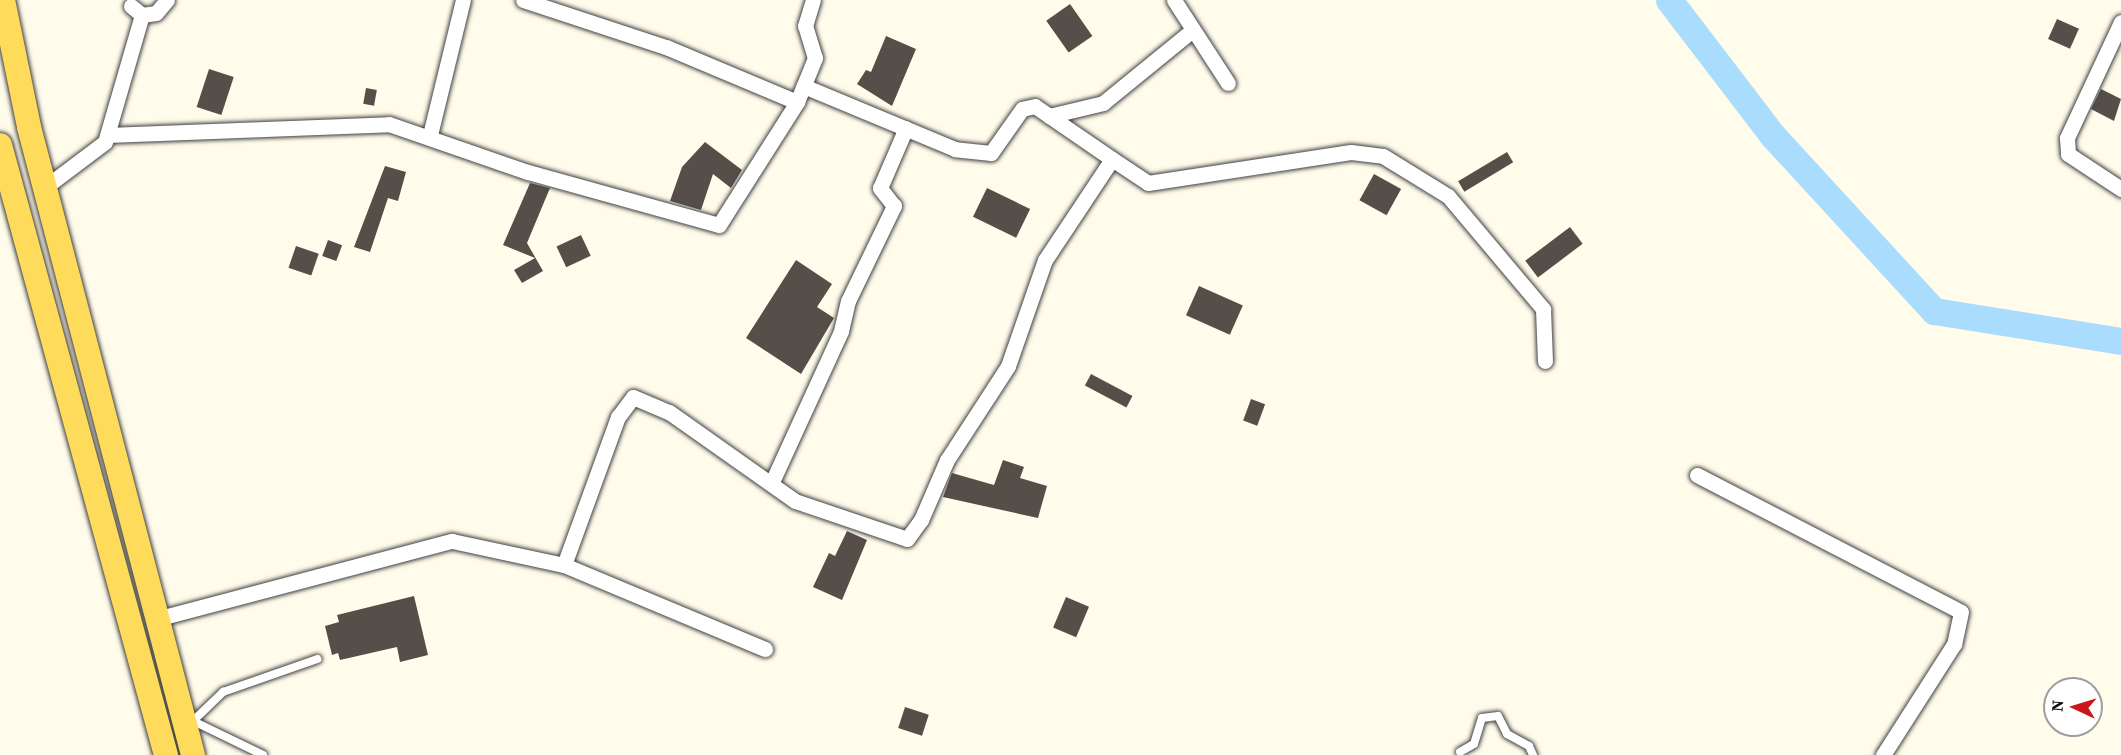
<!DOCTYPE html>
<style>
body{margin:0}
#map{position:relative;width:2121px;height:755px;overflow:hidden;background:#fffcec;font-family:"Source Serif 4",serif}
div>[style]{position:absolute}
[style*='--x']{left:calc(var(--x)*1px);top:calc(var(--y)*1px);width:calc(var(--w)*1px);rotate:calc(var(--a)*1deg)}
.river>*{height:27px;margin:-13.5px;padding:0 13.5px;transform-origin:13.5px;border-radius:13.5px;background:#aadcfd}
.building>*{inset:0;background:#564e48;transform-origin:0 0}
.roads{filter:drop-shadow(0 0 2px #404040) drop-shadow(0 0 2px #404040)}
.lane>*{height:8px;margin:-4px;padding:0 4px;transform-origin:4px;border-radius:4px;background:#fff}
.street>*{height:15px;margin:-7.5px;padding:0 7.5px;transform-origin:7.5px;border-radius:7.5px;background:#fff}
.primary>*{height:24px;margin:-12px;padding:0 12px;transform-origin:12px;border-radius:12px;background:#ffdb5c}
span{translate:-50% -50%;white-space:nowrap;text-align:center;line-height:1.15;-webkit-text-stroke:6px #fff;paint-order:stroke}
.north{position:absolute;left:2043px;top:677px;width:60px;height:60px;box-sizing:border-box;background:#fff;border:2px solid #9e9e9e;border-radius:50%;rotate:274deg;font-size:16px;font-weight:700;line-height:24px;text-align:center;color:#0d0d0d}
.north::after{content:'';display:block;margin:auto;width:21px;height:27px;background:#cc151a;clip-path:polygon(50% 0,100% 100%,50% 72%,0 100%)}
</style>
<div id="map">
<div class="river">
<div style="--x:1669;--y:0;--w:171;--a:52.6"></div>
<div style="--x:1773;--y:136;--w:238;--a:47.4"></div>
<div style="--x:1934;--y:311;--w:189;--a:9.1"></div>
</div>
<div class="building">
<div style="left:1070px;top:4px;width:39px;height:29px;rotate:55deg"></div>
<div style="left:2057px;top:19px;width:24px;height:22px;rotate:24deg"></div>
<div style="clip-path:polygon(886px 36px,916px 49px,892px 106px,857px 84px,866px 70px,871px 72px)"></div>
<div style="left:209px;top:69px;width:26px;height:40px;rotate:18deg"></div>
<div style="left:366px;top:88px;width:11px;height:16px;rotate:10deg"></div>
<div style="clip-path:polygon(2101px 89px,2121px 99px,2114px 121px,2091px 109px)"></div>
<div style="clip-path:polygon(705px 142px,742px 170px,731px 188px,713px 174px,701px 210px,670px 201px,682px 167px)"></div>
<div style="left:1507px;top:152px;width:12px;height:57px;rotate:59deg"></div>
<div style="clip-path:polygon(385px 166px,406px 172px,398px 201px,388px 198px,370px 252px,354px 247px)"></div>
<div style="left:1374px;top:174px;width:31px;height:30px;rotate:29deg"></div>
<div style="clip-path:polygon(530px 183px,550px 188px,527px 243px,543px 271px,522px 283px,514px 270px,535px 258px,503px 245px)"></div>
<div style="left:987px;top:188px;width:48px;height:32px;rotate:26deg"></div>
<div style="left:1570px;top:227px;width:21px;height:56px;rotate:53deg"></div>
<div style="left:581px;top:235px;width:23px;height:27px;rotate:65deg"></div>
<div style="left:328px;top:240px;width:15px;height:17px;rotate:20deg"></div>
<div style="left:296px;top:246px;width:24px;height:23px;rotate:19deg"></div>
<div style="clip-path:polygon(796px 260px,832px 284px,817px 307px,834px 318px,801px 374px,746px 338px)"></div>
<div style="left:1199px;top:286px;width:48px;height:32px;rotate:24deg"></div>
<div style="left:1091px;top:374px;width:47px;height:13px;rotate:28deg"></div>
<div style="left:1251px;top:399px;width:15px;height:23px;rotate:20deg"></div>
<div style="clip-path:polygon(1003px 460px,1024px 467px,1020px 478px,1047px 486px,1038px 518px,943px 497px,952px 473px,994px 485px)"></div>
<div style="clip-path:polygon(847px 531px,867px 540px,842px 600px,813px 587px,829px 553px,835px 556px)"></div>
<div style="clip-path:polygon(414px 596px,428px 655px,400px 662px,397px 647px,340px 660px,338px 653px,332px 655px,325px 626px,339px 622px,337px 615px)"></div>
<div style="left:1066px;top:597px;width:25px;height:33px;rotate:23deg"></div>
<div style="left:905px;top:707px;width:25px;height:22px;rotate:18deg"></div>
</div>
<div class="roads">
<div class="lane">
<div style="--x:191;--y:720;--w:80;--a:25.9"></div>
<div style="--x:193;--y:721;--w:42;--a:-44"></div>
<div style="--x:223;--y:692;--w:100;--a:-19.3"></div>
<div style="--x:1460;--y:752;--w:16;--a:-30"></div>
<div style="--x:1474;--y:744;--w:27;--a:-73"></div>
<div style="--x:1482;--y:718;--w:16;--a:-7"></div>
<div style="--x:1498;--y:716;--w:20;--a:63"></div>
<div style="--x:1507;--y:734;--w:25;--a:29"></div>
<div style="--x:1529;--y:746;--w:10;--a:66"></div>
</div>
<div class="street">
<div style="--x:523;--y:0;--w:151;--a:18.2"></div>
<div style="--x:666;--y:47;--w:142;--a:22.8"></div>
<div style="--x:797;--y:102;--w:48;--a:-67.8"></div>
<div style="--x:815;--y:58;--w:34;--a:-107"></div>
<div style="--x:805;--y:26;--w:27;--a:-73"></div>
<div style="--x:1174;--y:0;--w:99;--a:57"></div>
<div style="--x:131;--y:6;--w:14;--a:39"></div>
<div style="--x:142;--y:15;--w:14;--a:-8"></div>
<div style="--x:156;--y:13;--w:17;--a:-50"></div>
<div style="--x:2121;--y:22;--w:128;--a:115"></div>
<div style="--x:2067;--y:138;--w:16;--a:86"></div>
<div style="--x:2068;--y:154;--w:64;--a:33.4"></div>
<div style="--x:1049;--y:116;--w:56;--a:-13.5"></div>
<div style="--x:1103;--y:103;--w:112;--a:-39.2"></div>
<div style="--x:108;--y:135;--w:281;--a:-2.2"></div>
<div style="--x:389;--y:124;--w:147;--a:19.1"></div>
<div style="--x:528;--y:172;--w:198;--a:15.5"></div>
<div style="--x:719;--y:225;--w:146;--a:-57.6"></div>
<div style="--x:430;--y:135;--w:139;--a:-76.3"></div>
<div style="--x:1112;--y:159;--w:43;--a:33.7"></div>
<div style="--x:1148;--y:183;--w:205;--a:-8.7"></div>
<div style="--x:1351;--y:152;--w:32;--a:7"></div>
<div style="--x:1383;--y:156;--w:76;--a:31.6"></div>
<div style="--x:1448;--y:196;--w:148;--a:49.9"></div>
<div style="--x:1543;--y:309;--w:52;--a:87.8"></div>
<div style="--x:44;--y:188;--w:76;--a:-37"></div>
<div style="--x:105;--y:142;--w:132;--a:-73.8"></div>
<div style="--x:1697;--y:475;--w:297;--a:27.4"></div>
<div style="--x:1961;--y:612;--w:33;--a:102"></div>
<div style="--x:1954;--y:644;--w:132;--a:122.6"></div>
<div style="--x:772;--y:482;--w:166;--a:-65.4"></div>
<div style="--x:841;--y:331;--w:31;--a:-77"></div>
<div style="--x:848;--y:301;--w:106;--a:-64.2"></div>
<div style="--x:894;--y:206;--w:23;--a:-128"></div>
<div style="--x:880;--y:188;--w:65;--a:-66.6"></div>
<div style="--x:564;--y:565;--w:218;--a:22.7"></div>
<div style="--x:156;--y:619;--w:306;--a:-14.8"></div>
<div style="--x:452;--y:541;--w:115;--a:12.1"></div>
<div style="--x:564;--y:565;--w:158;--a:-70"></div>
<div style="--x:618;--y:417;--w:25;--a:-53"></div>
<div style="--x:633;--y:397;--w:39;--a:23"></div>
<div style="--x:669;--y:412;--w:154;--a:35.2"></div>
<div style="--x:795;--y:501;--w:118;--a:18.7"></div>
<div style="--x:907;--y:539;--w:24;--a:-54"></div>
<div style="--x:921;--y:520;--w:65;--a:-66.6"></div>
<div style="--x:947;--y:460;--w:112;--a:-57"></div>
<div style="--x:1008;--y:366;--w:112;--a:-70.8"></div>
<div style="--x:1045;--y:260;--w:121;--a:-56.4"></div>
<div style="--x:1112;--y:159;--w:93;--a:-145.5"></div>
<div style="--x:1035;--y:106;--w:13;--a:167"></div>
<div style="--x:1022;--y:109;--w:54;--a:125.2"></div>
<div style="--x:991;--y:153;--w:36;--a:-174"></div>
<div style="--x:955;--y:149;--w:164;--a:-157.4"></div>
</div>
<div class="primary">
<div style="--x:3;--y:0;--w:130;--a:78.4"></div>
<div style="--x:29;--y:127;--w:649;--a:75.36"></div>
<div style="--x:0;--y:145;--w:632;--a:74.78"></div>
</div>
</div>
<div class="north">N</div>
</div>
